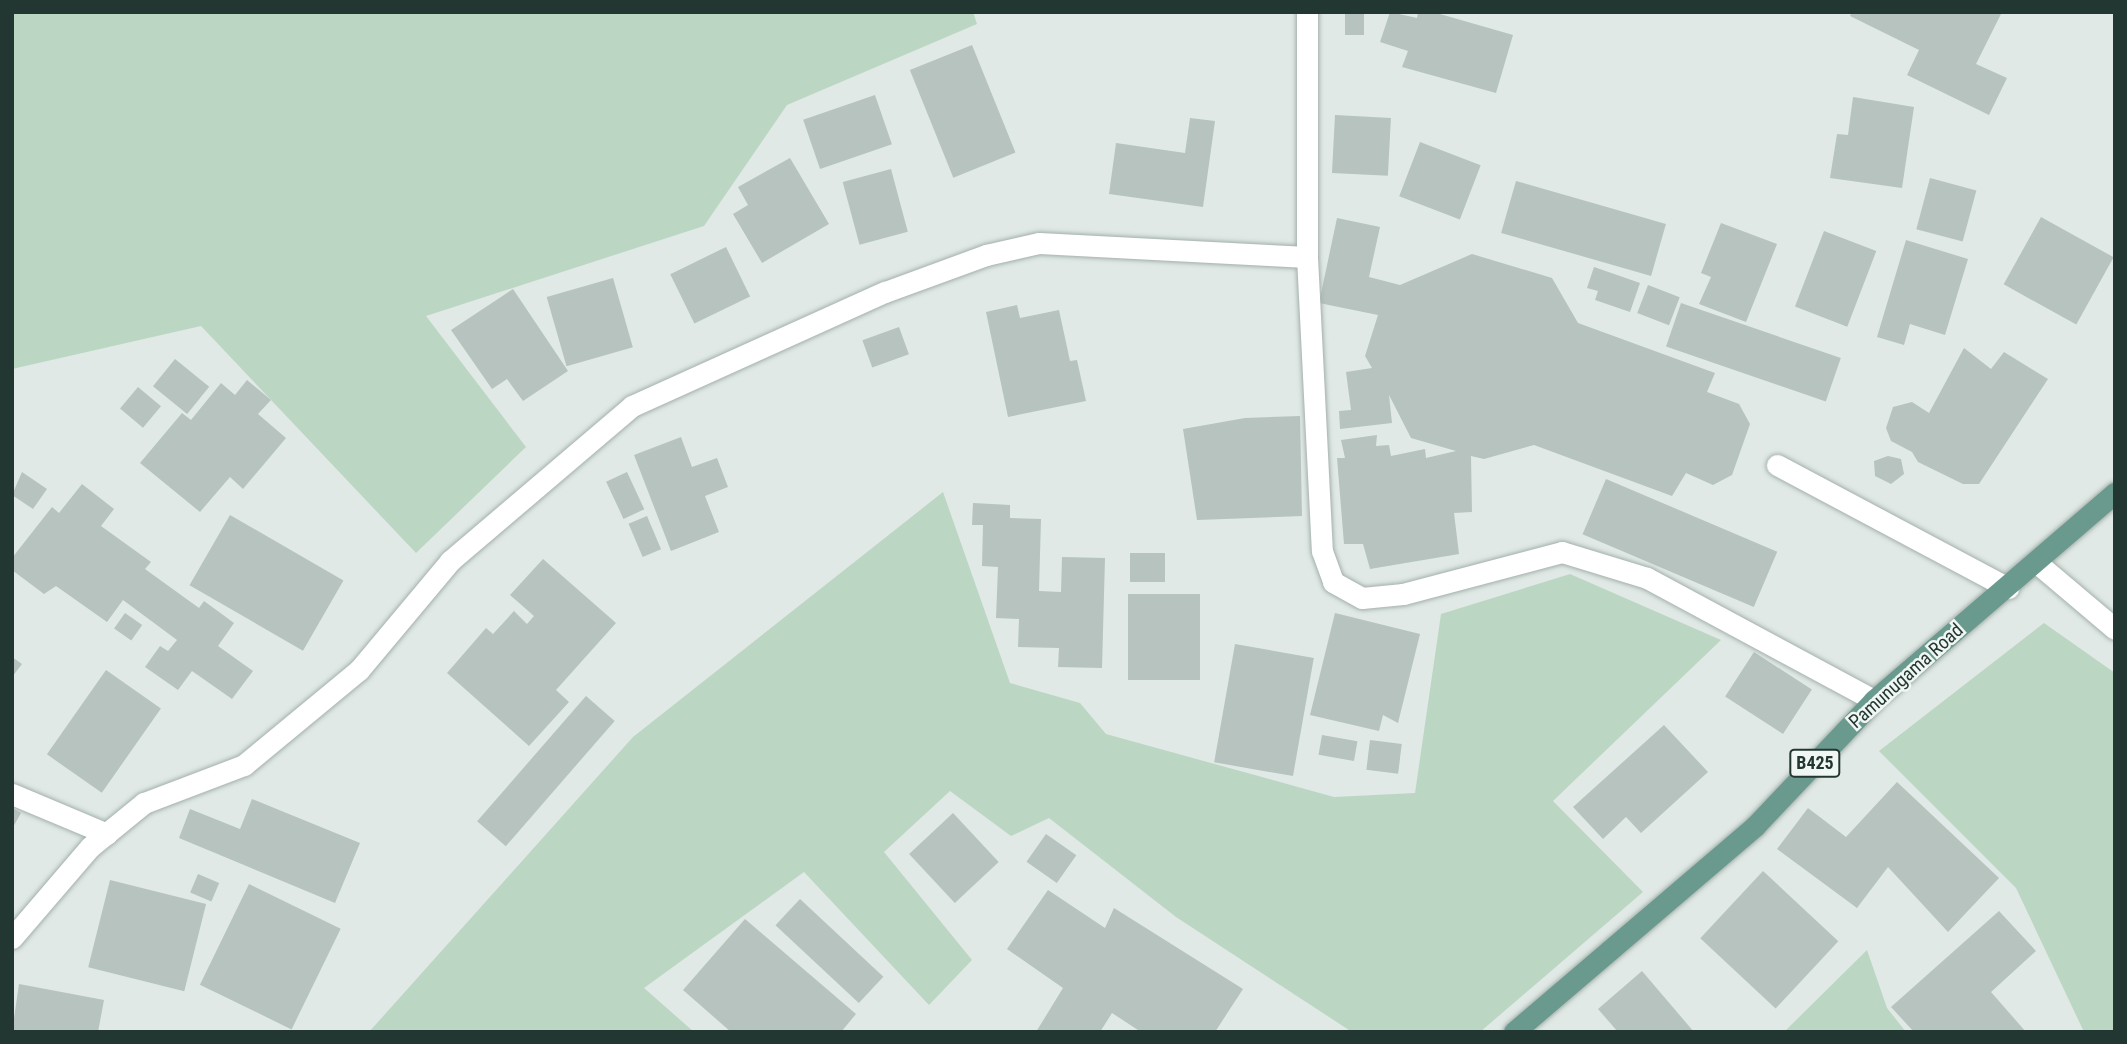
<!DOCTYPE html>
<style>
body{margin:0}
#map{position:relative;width:2127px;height:1044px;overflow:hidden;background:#e0e9e5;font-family:"Roboto Condensed",sans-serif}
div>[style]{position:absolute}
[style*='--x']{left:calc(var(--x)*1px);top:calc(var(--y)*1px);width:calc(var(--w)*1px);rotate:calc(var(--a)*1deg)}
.green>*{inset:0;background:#bbd7c4}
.building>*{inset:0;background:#b6c3be;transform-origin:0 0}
.roads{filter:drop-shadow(0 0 2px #a4b0ac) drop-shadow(0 0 2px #a4b0ac)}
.service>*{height:21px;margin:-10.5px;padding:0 10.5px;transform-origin:10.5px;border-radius:10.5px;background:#fff}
.minor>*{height:21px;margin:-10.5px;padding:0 10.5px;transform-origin:10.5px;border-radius:10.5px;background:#fff}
.primary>*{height:21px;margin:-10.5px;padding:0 10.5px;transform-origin:10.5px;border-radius:10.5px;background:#6a998e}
span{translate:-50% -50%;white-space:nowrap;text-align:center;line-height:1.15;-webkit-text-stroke:5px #f0f6f3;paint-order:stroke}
.shield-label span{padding:2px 5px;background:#f0f6f3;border:2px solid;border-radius:5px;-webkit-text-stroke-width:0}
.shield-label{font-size:18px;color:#233732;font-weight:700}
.street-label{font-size:19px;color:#233732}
.frame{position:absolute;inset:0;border:14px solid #233732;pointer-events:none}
</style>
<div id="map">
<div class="green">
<div style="clip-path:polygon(12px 12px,973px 12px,977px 24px,787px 105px,704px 226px,426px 316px,526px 447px,416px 553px,201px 326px,12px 369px)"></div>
<div style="clip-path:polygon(943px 492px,1010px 683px,1080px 703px,1106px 734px,1334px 797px,1415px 793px,1441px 614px,1570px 574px,1721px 640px,1553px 801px,1643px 892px,1480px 1032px,1352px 1032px,1176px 917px,1049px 818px,1011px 836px,950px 791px,884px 852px,972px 960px,929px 1005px,804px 872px,644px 988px,694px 1032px,369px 1032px,633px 737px)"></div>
<div style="clip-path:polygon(2044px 623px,2115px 673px,2115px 1032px,2084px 1032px,2016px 888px,1879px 751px)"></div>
<div style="clip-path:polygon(1867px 950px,1887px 1008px,1906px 1032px,1784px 1032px)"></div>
</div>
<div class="building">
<div style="left:1345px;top:12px;width:19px;height:23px"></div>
<div style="clip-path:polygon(1390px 12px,1417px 18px,1418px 12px,1433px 12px,1513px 35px,1496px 93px,1402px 67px,1408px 51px,1380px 42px)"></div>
<div style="clip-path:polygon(1852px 12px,2002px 12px,1976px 64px,2007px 78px,1989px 115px,1907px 75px,1919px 50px,1850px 16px)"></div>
<div style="left:972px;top:45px;width:116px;height:67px;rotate:68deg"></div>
<div style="left:875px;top:95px;width:52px;height:76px;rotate:71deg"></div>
<div style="clip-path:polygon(1853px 97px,1914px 107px,1902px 188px,1830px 178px,1837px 134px,1848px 135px)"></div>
<div style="left:1335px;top:115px;width:56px;height:58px;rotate:3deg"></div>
<div style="clip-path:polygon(1190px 118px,1215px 121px,1203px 207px,1109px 194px,1116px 143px,1185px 153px)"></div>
<div style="left:1420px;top:142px;width:65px;height:58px;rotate:21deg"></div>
<div style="clip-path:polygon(790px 158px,829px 224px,762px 263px,733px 214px,748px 205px,738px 187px)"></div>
<div style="left:891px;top:169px;width:65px;height:50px;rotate:75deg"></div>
<div style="left:1930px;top:178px;width:48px;height:53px;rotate:15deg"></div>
<div style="left:1516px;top:181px;width:156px;height:54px;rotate:16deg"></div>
<div style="left:2041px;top:217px;width:83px;height:77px;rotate:29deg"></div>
<div style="clip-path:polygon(1337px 218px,1380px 227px,1369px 277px,1400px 285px,1472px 254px,1552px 278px,1578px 323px,1715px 373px,1707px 392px,1739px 404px,1750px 424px,1732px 475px,1713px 485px,1686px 473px,1672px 496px,1534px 445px,1484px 459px,1471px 456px,1472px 512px,1454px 513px,1459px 554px,1370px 569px,1363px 544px,1344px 544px,1337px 458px,1345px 458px,1341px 440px,1377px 435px,1376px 446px,1389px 445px,1391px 456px,1425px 449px,1426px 458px,1456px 451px,1411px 438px,1389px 395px,1392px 423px,1340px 429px,1339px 411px,1351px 410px,1346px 372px,1372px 368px,1365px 356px,1378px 315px,1319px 303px)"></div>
<div style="clip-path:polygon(1721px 223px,1777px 244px,1746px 322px,1699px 304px,1711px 277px,1701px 273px)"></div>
<div style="left:1824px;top:231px;width:56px;height:81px;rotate:21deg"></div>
<div style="clip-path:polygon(1906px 240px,1968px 259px,1945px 335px,1910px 324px,1904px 345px,1877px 337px)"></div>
<div style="left:726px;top:247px;width:55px;height:62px;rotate:64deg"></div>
<div style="clip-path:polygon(1594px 267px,1640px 283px,1630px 312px,1595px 300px,1598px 291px,1587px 288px)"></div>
<div style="left:613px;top:278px;width:72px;height:69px;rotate:74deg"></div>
<div style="left:1648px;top:285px;width:34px;height:30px;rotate:21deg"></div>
<div style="clip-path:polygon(513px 289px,568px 371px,523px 401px,507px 379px,492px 389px,451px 330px)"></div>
<div style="left:1681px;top:303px;width:169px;height:46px;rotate:19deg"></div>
<div style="clip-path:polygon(1017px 305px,1020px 318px,1059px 310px,1070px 361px,1077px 360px,1086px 401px,1008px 417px,986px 312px)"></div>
<div style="left:899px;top:327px;width:29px;height:39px;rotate:70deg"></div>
<div style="clip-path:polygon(1964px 348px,1991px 369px,2004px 352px,2048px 379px,1979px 484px,1963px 484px,1918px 462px,1912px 452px,1891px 441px,1886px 428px,1893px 407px,1912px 402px,1929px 413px)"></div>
<div style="left:175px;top:359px;width:44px;height:35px;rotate:39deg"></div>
<div style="clip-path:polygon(247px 380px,271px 400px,258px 414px,286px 438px,243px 489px,230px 477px,200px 512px,140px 463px,182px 413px,191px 420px,221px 383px,235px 395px)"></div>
<div style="left:138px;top:387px;width:30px;height:28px;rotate:40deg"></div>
<div style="clip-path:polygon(1300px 416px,1302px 516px,1197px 520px,1183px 429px,1245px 418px)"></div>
<div style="clip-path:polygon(681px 437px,692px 467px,717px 458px,728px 487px,705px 496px,719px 532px,671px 551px,634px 455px)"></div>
<div style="clip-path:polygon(1888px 456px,1901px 459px,1904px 474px,1891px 484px,1875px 476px,1874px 461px)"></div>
<div style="clip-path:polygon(22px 472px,47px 489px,33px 509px,12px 495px)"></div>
<div style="left:627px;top:472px;width:41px;height:23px;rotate:65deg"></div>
<div style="left:1606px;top:479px;width:186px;height:60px;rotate:23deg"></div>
<div style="clip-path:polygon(82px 484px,114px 509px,101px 526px,151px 562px,145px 569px,199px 608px,204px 601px,234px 623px,218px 646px,253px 671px,232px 699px,192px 671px,178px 690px,145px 667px,160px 646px,168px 651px,177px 640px,123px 600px,107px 622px,56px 586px,44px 594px,12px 570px,12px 558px,52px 507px,59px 513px)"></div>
<div style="clip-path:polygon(973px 503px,1010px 505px,1010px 518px,1041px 519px,1039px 591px,1061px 592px,1062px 557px,1105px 558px,1102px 668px,1058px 667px,1059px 648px,1018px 647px,1019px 619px,996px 618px,998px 567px,982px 566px,983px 525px,972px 525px)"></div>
<div style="left:230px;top:515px;width:131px;height:81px;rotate:30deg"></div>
<div style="left:647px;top:516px;width:36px;height:20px;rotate:67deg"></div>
<div style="left:1130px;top:553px;width:35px;height:29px"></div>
<div style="clip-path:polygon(543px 559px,616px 623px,556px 690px,569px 702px,529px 746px,447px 673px,486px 628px,493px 634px,514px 611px,527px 624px,534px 616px,510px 595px)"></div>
<div style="left:1128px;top:594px;width:72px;height:86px"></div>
<div style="left:125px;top:613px;width:21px;height:19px;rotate:35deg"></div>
<div style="clip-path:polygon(1335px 613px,1420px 634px,1398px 723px,1383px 715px,1379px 731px,1310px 715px)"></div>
<div style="left:1235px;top:644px;width:80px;height:120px;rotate:10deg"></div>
<div style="left:1754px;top:652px;width:69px;height:53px;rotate:33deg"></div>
<div style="clip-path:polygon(12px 657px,22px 664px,12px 677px)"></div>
<div style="left:106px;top:670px;width:67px;height:103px;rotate:35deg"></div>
<div style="left:586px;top:696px;width:38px;height:166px;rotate:41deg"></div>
<div style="clip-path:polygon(1664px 725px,1708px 772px,1641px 833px,1626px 817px,1603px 839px,1573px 807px)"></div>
<div style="left:1322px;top:735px;width:36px;height:20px;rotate:10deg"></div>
<div style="left:1370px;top:740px;width:32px;height:30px;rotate:7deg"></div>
<div style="clip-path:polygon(1897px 782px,1999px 878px,1948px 932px,1888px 867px,1857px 908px,1777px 849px,1808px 808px,1846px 837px)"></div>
<div style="clip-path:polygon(252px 799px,360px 843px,335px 903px,179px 838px,190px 809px,240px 829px)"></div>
<div style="clip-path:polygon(12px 808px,21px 813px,12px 829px)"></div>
<div style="left:953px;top:813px;width:67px;height:60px;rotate:47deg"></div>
<div style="left:1046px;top:834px;width:37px;height:34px;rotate:35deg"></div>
<div style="left:1763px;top:871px;width:103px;height:92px;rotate:43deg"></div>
<div style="left:198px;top:874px;width:23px;height:20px;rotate:23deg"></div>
<div style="left:110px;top:880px;width:99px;height:90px;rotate:14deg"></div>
<div style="left:249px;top:884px;width:102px;height:112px;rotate:26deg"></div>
<div style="clip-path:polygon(1048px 890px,1105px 928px,1114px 908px,1243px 989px,1215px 1032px,1141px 1032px,1112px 1013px,1100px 1032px,1036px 1032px,1063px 988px,1007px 949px)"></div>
<div style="left:800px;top:899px;width:114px;height:36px;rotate:43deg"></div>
<div style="clip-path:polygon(1999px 911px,2036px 951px,1991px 992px,2026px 1032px,1914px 1032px,1891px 1007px)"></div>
<div style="clip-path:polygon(745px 919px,856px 1014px,841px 1032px,731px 1032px,683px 990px)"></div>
<div style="clip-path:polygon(1642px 971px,1694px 1032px,1618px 1032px,1598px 1009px)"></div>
<div style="clip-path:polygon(19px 984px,104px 1000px,98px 1032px,12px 1032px)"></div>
</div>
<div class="roads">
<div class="service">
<div style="--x:1777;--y:465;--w:262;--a:28"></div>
</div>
<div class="minor">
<div style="--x:1307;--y:12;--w:245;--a:90"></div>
<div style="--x:1307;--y:257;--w:294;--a:87.1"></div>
<div style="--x:1322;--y:551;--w:33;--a:70"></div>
<div style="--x:1333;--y:582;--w:33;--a:29"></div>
<div style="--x:1362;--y:598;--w:41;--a:-5.6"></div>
<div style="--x:1403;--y:594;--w:164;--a:-14.8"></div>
<div style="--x:1562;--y:552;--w:89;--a:17"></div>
<div style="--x:1647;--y:578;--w:258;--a:28.3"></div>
<div style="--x:2037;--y:563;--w:102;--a:40.2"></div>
<div style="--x:12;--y:794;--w:103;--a:22.8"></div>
<div style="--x:12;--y:938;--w:120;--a:-49.4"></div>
<div style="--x:90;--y:847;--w:70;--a:-39.2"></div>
<div style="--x:144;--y:803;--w:107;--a:-20.8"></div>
<div style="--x:244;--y:765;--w:149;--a:-39.6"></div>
<div style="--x:359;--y:670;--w:142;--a:-50.1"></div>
<div style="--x:450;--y:561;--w:239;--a:-40.4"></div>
<div style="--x:632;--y:406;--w:277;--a:-24.3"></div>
<div style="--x:885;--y:292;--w:108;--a:-20.1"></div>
<div style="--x:986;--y:255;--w:54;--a:-12.8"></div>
<div style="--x:1039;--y:243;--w:268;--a:3"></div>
</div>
<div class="primary">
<div style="--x:1514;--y:1032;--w:317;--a:-40.5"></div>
<div style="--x:1755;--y:826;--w:173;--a:-46.6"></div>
<div style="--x:1874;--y:700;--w:318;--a:-40.7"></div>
</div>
</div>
<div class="shield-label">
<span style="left:1815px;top:763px">B425</span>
</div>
<div class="street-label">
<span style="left:1906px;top:676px;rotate:-42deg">Pamunugama Road</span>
</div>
<div class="frame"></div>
</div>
